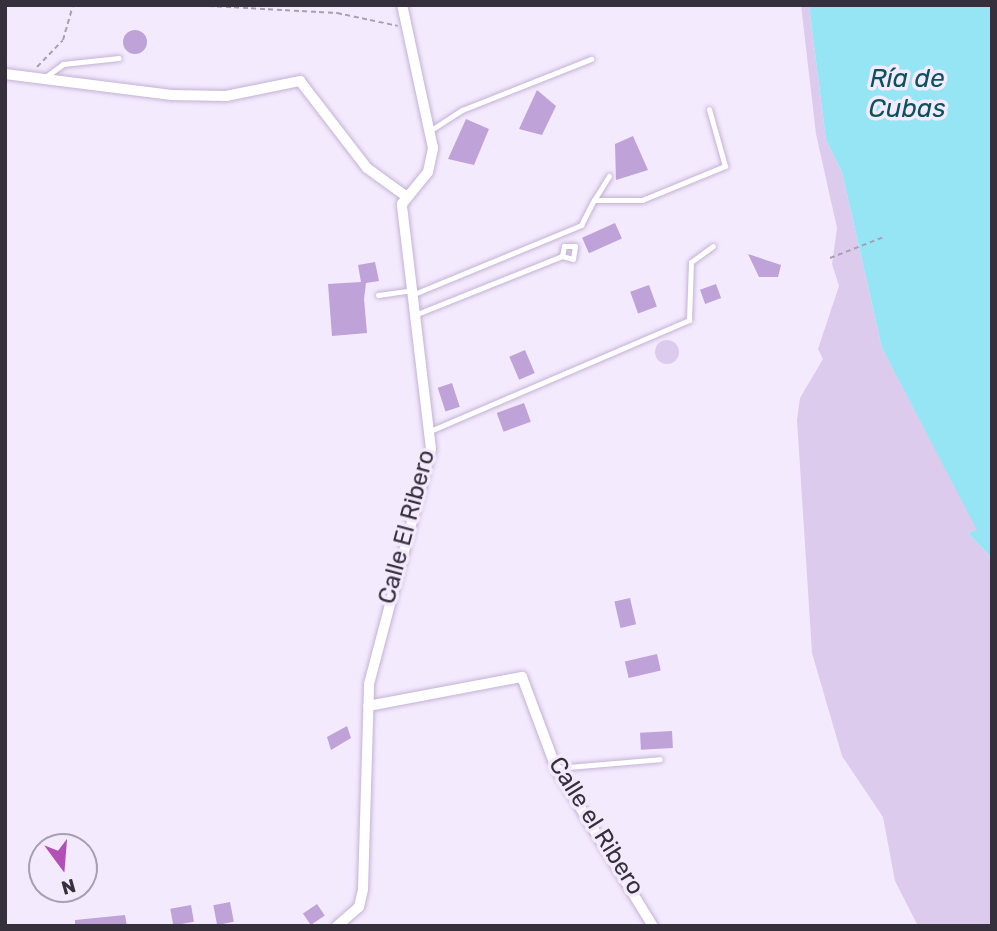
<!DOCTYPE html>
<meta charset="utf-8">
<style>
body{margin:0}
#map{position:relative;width:997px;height:931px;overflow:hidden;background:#f4eafe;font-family:Rubik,sans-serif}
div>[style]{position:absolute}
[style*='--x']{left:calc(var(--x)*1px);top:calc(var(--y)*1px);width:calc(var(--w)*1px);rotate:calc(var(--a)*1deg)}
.green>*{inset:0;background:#dccbed}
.round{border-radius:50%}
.water>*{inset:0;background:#95e5f5}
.building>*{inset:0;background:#bea2d8;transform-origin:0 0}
.path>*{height:2px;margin-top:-1px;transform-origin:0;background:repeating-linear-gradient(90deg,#a89fb1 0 5px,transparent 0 8.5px)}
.roads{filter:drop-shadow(0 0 2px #c3b3d3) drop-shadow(0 0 2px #c3b3d3)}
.lane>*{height:5px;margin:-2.5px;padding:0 2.5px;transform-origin:2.5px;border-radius:2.5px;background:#fff}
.street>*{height:10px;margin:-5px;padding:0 5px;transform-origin:5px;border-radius:5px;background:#fff}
span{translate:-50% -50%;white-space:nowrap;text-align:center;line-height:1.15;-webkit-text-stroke:7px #f4eafe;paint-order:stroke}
.street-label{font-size:24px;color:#362f3c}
.water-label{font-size:26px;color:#0a525d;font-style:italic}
.frame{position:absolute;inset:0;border:7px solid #362f3c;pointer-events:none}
.north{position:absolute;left:28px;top:833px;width:70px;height:70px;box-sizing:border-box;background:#f4eafe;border:2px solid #a89fb0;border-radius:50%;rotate:164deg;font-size:19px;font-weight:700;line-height:28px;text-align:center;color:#362f3c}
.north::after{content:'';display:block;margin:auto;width:24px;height:32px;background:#b350b7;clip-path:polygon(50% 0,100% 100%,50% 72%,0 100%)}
</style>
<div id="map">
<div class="green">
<div style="clip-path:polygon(801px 5px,809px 5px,826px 140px,842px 172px,882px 348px,978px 530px,968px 533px,992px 558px,992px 926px,918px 926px,895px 881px,883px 817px,842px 756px,812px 653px,797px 420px,800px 398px,823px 359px,818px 349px,839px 286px,832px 264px,837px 228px,816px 134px)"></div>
<div class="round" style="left:655px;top:340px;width:24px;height:24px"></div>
</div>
<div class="water">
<div style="clip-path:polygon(809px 5px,992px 5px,992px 558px,968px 533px,977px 530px,882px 348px,842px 172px,826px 140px)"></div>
</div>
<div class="building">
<div class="round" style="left:123px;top:30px;width:24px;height:24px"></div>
<div style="clip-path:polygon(537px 90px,556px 106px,542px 135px,519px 129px)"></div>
<div style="clip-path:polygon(466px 119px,489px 129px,474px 165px,448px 159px)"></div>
<div style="clip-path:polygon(633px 136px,648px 170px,616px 180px,615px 144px)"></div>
<div style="left:615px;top:223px;width:17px;height:36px;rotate:66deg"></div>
<div style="clip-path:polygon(748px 254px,781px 265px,778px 277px,759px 277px)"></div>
<div style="clip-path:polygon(375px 262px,379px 281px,366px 283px,364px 299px,367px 333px,332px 336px,328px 284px,361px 282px,358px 265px)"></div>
<div style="left:716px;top:284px;width:15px;height:17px;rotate:70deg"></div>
<div style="left:649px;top:285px;width:23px;height:20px;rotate:70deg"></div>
<div style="left:525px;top:350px;width:25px;height:17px;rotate:67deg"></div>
<div style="left:452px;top:383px;width:25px;height:15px;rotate:72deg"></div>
<div style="left:524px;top:403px;width:20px;height:29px;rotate:70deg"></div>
<div style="left:630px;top:598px;width:27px;height:16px;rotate:77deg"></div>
<div style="left:657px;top:654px;width:17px;height:33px;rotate:77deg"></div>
<div style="clip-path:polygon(347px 726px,351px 738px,331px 750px,327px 737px)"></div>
<div style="left:672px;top:731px;width:17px;height:32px;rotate:87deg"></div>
<div style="left:230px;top:902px;width:20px;height:17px;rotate:79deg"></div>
<div style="left:317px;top:904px;width:14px;height:17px;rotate:56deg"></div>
<div style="left:191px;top:905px;width:17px;height:21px;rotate:80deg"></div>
<div style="clip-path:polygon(125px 915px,127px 926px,75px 926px,75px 920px)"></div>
</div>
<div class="path">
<div style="--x:209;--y:6;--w:128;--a:3.1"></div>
<div style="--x:337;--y:13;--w:62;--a:12"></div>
<div style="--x:37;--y:67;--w:37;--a:-46"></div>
<div style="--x:63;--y:40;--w:36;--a:-74"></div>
<div style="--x:830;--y:258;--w:58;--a:-21.3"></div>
</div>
<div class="roads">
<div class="lane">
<div style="--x:44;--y:78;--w:24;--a:-36"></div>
<div style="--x:63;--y:64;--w:56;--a:-6.1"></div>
<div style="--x:431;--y:130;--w:37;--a:-33"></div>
<div style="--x:462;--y:110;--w:139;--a:-21.6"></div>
<div style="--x:609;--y:176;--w:28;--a:122"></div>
<div style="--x:594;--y:200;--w:48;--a:0"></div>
<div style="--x:642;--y:200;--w:90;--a:-22.3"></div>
<div style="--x:725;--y:166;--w:59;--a:-105.7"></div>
<div style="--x:414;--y:294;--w:181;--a:-22.4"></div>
<div style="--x:581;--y:225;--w:28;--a:-63"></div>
<div style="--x:378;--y:295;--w:35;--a:-8"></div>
<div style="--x:417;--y:314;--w:156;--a:-21.8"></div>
<div style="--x:562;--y:256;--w:11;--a:15"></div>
<div style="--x:573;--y:259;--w:13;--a:-81"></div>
<div style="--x:575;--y:246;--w:11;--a:180"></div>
<div style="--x:564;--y:246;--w:10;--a:101"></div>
<div style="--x:430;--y:431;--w:282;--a:-23.2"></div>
<div style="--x:689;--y:320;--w:58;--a:-88"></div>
<div style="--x:691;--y:262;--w:27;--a:-36"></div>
<div style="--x:556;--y:768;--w:104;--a:-4.9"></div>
</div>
<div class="street">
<div style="--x:5;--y:74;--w:168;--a:7.2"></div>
<div style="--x:172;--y:95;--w:54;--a:1.1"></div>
<div style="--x:226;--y:96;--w:76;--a:-11.5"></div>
<div style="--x:300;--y:81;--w:110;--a:52.4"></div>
<div style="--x:367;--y:168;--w:49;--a:35.9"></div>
<div style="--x:368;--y:706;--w:157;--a:-10.7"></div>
<div style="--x:522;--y:677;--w:97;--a:69.5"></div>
<div style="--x:556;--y:768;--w:185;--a:58.5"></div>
<div style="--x:337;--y:926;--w:29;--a:-41"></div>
<div style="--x:359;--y:907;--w:18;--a:-77"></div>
<div style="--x:363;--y:889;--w:205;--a:-88.3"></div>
<div style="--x:369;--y:684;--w:243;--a:-75.2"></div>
<div style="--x:431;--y:449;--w:247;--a:-96.8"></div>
<div style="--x:402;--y:204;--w:41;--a:-50.9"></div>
<div style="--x:428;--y:172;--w:25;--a:-78"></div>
<div style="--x:433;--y:148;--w:146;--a:-102.2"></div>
</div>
</div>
<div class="street-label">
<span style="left:407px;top:527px;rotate:-75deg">Calle El Ribero</span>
<span style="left:596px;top:826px;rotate:58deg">Calle el Ribero</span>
</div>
<div class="water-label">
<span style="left:907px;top:94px">Ría de<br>Cubas</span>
</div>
<div class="frame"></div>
<div class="north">N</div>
</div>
